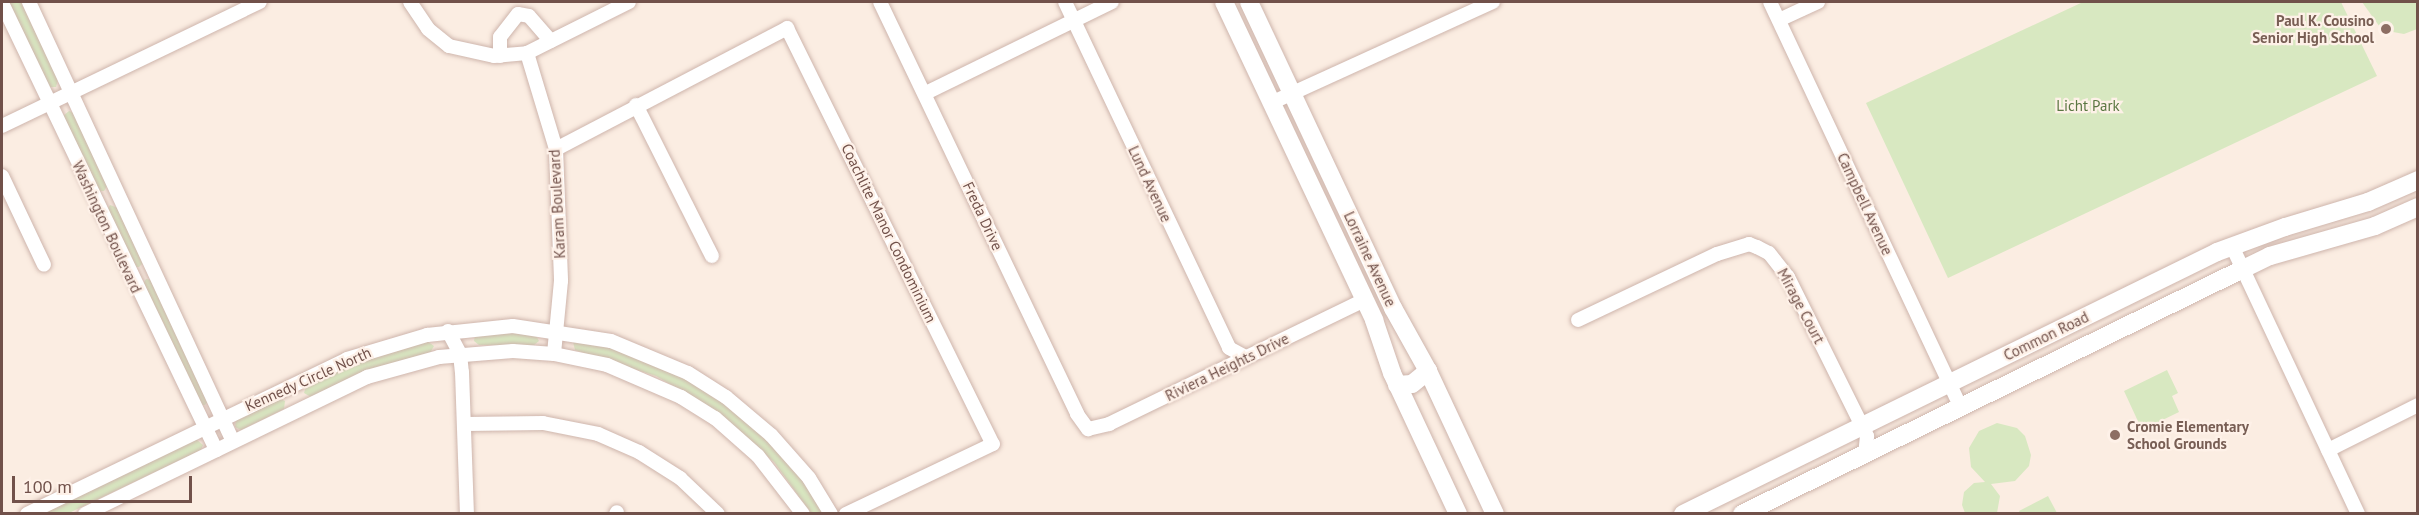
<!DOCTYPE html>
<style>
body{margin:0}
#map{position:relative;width:2419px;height:515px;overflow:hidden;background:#fbede2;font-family:"PT Sans",sans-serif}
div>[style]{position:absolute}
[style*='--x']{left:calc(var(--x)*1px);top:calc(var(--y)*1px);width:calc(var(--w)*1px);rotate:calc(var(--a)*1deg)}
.green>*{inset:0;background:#d8e8c1}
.roads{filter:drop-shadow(0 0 2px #ceb5ac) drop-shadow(0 0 2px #ceb5ac)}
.minor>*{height:14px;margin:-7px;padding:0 7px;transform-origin:7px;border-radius:7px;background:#fff}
.tertiary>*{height:18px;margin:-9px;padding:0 9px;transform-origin:9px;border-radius:9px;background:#fff}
.dots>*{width:16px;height:16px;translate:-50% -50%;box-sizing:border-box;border:3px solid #fef1e8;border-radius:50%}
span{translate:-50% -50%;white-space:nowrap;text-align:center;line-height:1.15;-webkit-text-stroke:4.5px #fef1e8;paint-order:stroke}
.education-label{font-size:15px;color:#785e54;font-weight:700}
.right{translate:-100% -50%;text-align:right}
.left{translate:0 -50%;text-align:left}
.park-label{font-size:15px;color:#5b7742}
.street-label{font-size:15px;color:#71514a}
.frame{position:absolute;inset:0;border:3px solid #71514a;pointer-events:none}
.scale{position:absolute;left:12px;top:476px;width:180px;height:27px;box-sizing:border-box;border:3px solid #71514a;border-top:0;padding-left:8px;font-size:18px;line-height:21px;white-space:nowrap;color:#71514a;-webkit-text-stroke:4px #fef1e8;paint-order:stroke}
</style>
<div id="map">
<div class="green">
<div style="clip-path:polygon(8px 2px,21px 2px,58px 80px,56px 87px,49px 87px)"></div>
<div style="clip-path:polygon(2083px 2px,2341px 2px,2377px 76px,1948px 278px,1866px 103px)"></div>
<div style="clip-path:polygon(2362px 2px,2417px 2px,2417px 29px,2404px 34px,2382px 30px)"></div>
<div style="clip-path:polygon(69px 111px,74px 113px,107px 186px,104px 191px,98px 191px,63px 116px)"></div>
<div style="clip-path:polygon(110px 205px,118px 208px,143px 263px,139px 267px,134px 267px,107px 210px)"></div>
<div style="clip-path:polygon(146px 279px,152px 280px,208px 401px,205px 405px,200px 405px,143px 284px)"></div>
<div style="clip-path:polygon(514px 333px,535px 334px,539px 341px,534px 345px,479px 345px,474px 341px,475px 335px)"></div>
<div style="clip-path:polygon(579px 340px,615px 349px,676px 373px,727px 406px,760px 432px,799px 476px,821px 508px,821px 513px,811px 513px,774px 462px,716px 411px,656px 376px,575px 350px,573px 342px)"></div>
<div style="clip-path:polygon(427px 341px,434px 346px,430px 353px,364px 372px,311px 397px,304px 393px,306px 386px,344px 368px)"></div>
<div style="clip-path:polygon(2167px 370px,2178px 393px,2172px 396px,2179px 412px,2142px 430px,2124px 391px)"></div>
<div style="clip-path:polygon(280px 399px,285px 401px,284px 409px,241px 430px,235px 427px,236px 419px)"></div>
<div style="clip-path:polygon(1997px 423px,2017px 428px,2025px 436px,2031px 455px,2029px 466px,2015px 481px,1991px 484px,2000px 496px,1997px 513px,1965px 513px,1962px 505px,1964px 492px,1974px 483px,1985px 482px,1971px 467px,1969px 448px,1979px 431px)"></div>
<div style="clip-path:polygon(196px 439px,203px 445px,201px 450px,69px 513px,42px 514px)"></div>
<div style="clip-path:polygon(2048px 496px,2057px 513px,2020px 513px,2019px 511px)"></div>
</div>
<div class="roads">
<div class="minor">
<div style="--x:29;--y:2;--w:484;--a:65.1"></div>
<div style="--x:410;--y:2;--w:32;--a:56"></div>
<div style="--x:428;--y:29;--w:27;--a:39"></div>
<div style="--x:449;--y:46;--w:46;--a:12.5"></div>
<div style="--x:494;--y:56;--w:33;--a:-5"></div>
<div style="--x:527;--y:53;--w:114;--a:-26.6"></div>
<div style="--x:880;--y:2;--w:457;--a:64.4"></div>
<div style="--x:1077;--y:414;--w:19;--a:54"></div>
<div style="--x:1088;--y:429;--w:22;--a:-13"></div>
<div style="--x:1109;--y:424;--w:284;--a:-25.9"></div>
<div style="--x:1065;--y:2;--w:383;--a:64.6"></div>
<div style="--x:1229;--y:348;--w:18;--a:29"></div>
<div style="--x:1770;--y:2;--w:448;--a:64.8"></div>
<div style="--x:2;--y:3;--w:496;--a:64.4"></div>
<div style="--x:1779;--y:20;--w:43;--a:-24.8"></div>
<div style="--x:527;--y:53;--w:100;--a:73.2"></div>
<div style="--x:556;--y:149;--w:132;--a:87.8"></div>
<div style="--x:561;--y:281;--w:73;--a:95.5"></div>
<div style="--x:500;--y:56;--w:19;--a:-90"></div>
<div style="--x:500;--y:37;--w:29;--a:-52"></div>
<div style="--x:518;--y:14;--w:11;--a:10"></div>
<div style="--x:529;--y:16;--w:33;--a:49"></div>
<div style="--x:926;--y:93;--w:207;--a:-26.1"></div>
<div style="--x:1271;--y:103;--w:244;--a:-24.5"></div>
<div style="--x:636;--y:105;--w:169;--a:63.3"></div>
<div style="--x:2;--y:126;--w:286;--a:-25.7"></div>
<div style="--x:556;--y:149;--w:261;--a:-27.6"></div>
<div style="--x:787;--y:28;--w:464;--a:63.7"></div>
<div style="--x:993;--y:444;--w:163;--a:154.5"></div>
<div style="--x:2;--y:176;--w:98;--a:64.7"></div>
<div style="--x:2232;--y:246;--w:296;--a:64.8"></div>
<div style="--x:1578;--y:320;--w:154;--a:-25.4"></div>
<div style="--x:1717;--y:254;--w:34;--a:-17"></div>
<div style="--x:1749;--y:244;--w:9;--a:21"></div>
<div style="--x:1757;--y:247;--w:13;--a:27"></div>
<div style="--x:1769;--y:253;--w:31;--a:52"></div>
<div style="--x:1788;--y:277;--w:178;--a:63.6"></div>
<div style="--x:1867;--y:436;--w:18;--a:96"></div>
<div style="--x:448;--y:331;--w:26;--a:62"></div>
<div style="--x:460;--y:354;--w:18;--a:84"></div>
<div style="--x:462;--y:372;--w:142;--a:88"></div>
<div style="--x:466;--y:424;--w:77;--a:-0.7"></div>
<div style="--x:543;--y:423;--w:56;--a:11.3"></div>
<div style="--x:598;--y:434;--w:45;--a:23.7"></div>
<div style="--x:639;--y:452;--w:49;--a:32.4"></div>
<div style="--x:680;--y:478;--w:52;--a:43.5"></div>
<div style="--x:2328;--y:450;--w:101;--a:-26.6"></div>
<div style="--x:27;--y:514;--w:356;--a:-25.8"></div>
<div style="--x:347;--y:359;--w:84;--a:-16.7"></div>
<div style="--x:427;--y:335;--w:86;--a:-6"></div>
<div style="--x:513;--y:326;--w:99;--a:8.7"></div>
<div style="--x:611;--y:341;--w:83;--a:22.6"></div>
<div style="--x:688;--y:373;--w:45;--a:32.3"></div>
<div style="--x:726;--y:397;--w:59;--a:40.2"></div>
<div style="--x:771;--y:435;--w:57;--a:48.5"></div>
<div style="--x:809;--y:478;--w:42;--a:58.6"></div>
<div style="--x:85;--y:514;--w:314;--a:-25.9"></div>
<div style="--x:367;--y:377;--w:75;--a:-15.5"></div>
<div style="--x:439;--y:357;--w:74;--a:-4.6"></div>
<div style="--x:513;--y:351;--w:41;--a:4.2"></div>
<div style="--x:554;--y:354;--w:54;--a:11.7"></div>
<div style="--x:607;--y:365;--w:81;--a:23.4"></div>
<div style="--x:681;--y:397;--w:40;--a:32"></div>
<div style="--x:715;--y:418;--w:57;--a:41.5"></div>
<div style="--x:758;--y:456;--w:73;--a:52.2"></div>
<div style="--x:616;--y:514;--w:2;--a:-63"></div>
</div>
<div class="tertiary">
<div style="--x:1224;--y:2;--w:352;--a:64.7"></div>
<div style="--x:1374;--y:320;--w:56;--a:71.2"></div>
<div style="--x:1392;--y:373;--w:156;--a:64.9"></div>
<div style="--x:1249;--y:2;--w:338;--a:64.8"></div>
<div style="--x:1393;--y:308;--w:72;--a:60.9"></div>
<div style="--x:1428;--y:371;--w:158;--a:64.9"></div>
<div style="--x:1397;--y:385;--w:15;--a:-4"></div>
<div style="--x:1412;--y:384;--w:21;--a:-39"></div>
<div style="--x:1683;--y:514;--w:595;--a:-26.13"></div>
<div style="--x:2217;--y:252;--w:72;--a:-20.2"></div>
<div style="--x:2285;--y:227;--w:87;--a:-16.8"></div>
<div style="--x:2368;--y:202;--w:55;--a:-23.7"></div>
<div style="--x:1742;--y:514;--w:555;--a:-26.06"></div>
<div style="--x:2241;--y:270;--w:32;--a:-26"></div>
<div style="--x:2270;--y:256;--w:109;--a:-15.9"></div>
<div style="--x:2375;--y:226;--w:47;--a:-23.8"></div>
</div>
</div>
<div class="dots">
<div style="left:2386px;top:29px;background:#8d6e63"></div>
<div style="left:2115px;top:435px;background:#8d6e63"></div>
</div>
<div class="education-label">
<span class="right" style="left:2374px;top:29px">Paul K. Cousino<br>Senior High School</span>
<span class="left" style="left:2127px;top:435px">Cromie Elementary<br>School Grounds</span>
</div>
<div class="park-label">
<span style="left:2088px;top:106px">Licht Park</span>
</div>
<div class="street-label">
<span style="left:1150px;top:184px;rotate:65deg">Lund Avenue</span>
<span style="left:557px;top:204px;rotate:-93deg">Karam Boulevard</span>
<span style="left:1865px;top:204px;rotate:65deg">Campbell Avenue</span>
<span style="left:983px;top:216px;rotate:65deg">Freda Drive</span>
<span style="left:107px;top:227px;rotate:65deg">Washington Boulevard</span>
<span style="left:889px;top:233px;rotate:64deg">Coachlite Manor Condominium</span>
<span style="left:1370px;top:259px;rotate:65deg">Lorraine Avenue</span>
<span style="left:1801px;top:306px;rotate:62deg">Mirage Court</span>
<span style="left:2046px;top:336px;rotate:-26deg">Common Road</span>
<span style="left:1227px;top:367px;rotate:-26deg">Riviera Heights Drive</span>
<span style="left:308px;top:379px;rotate:-24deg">Kennedy Circle North</span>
</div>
<div class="frame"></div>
<div class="scale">100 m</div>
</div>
